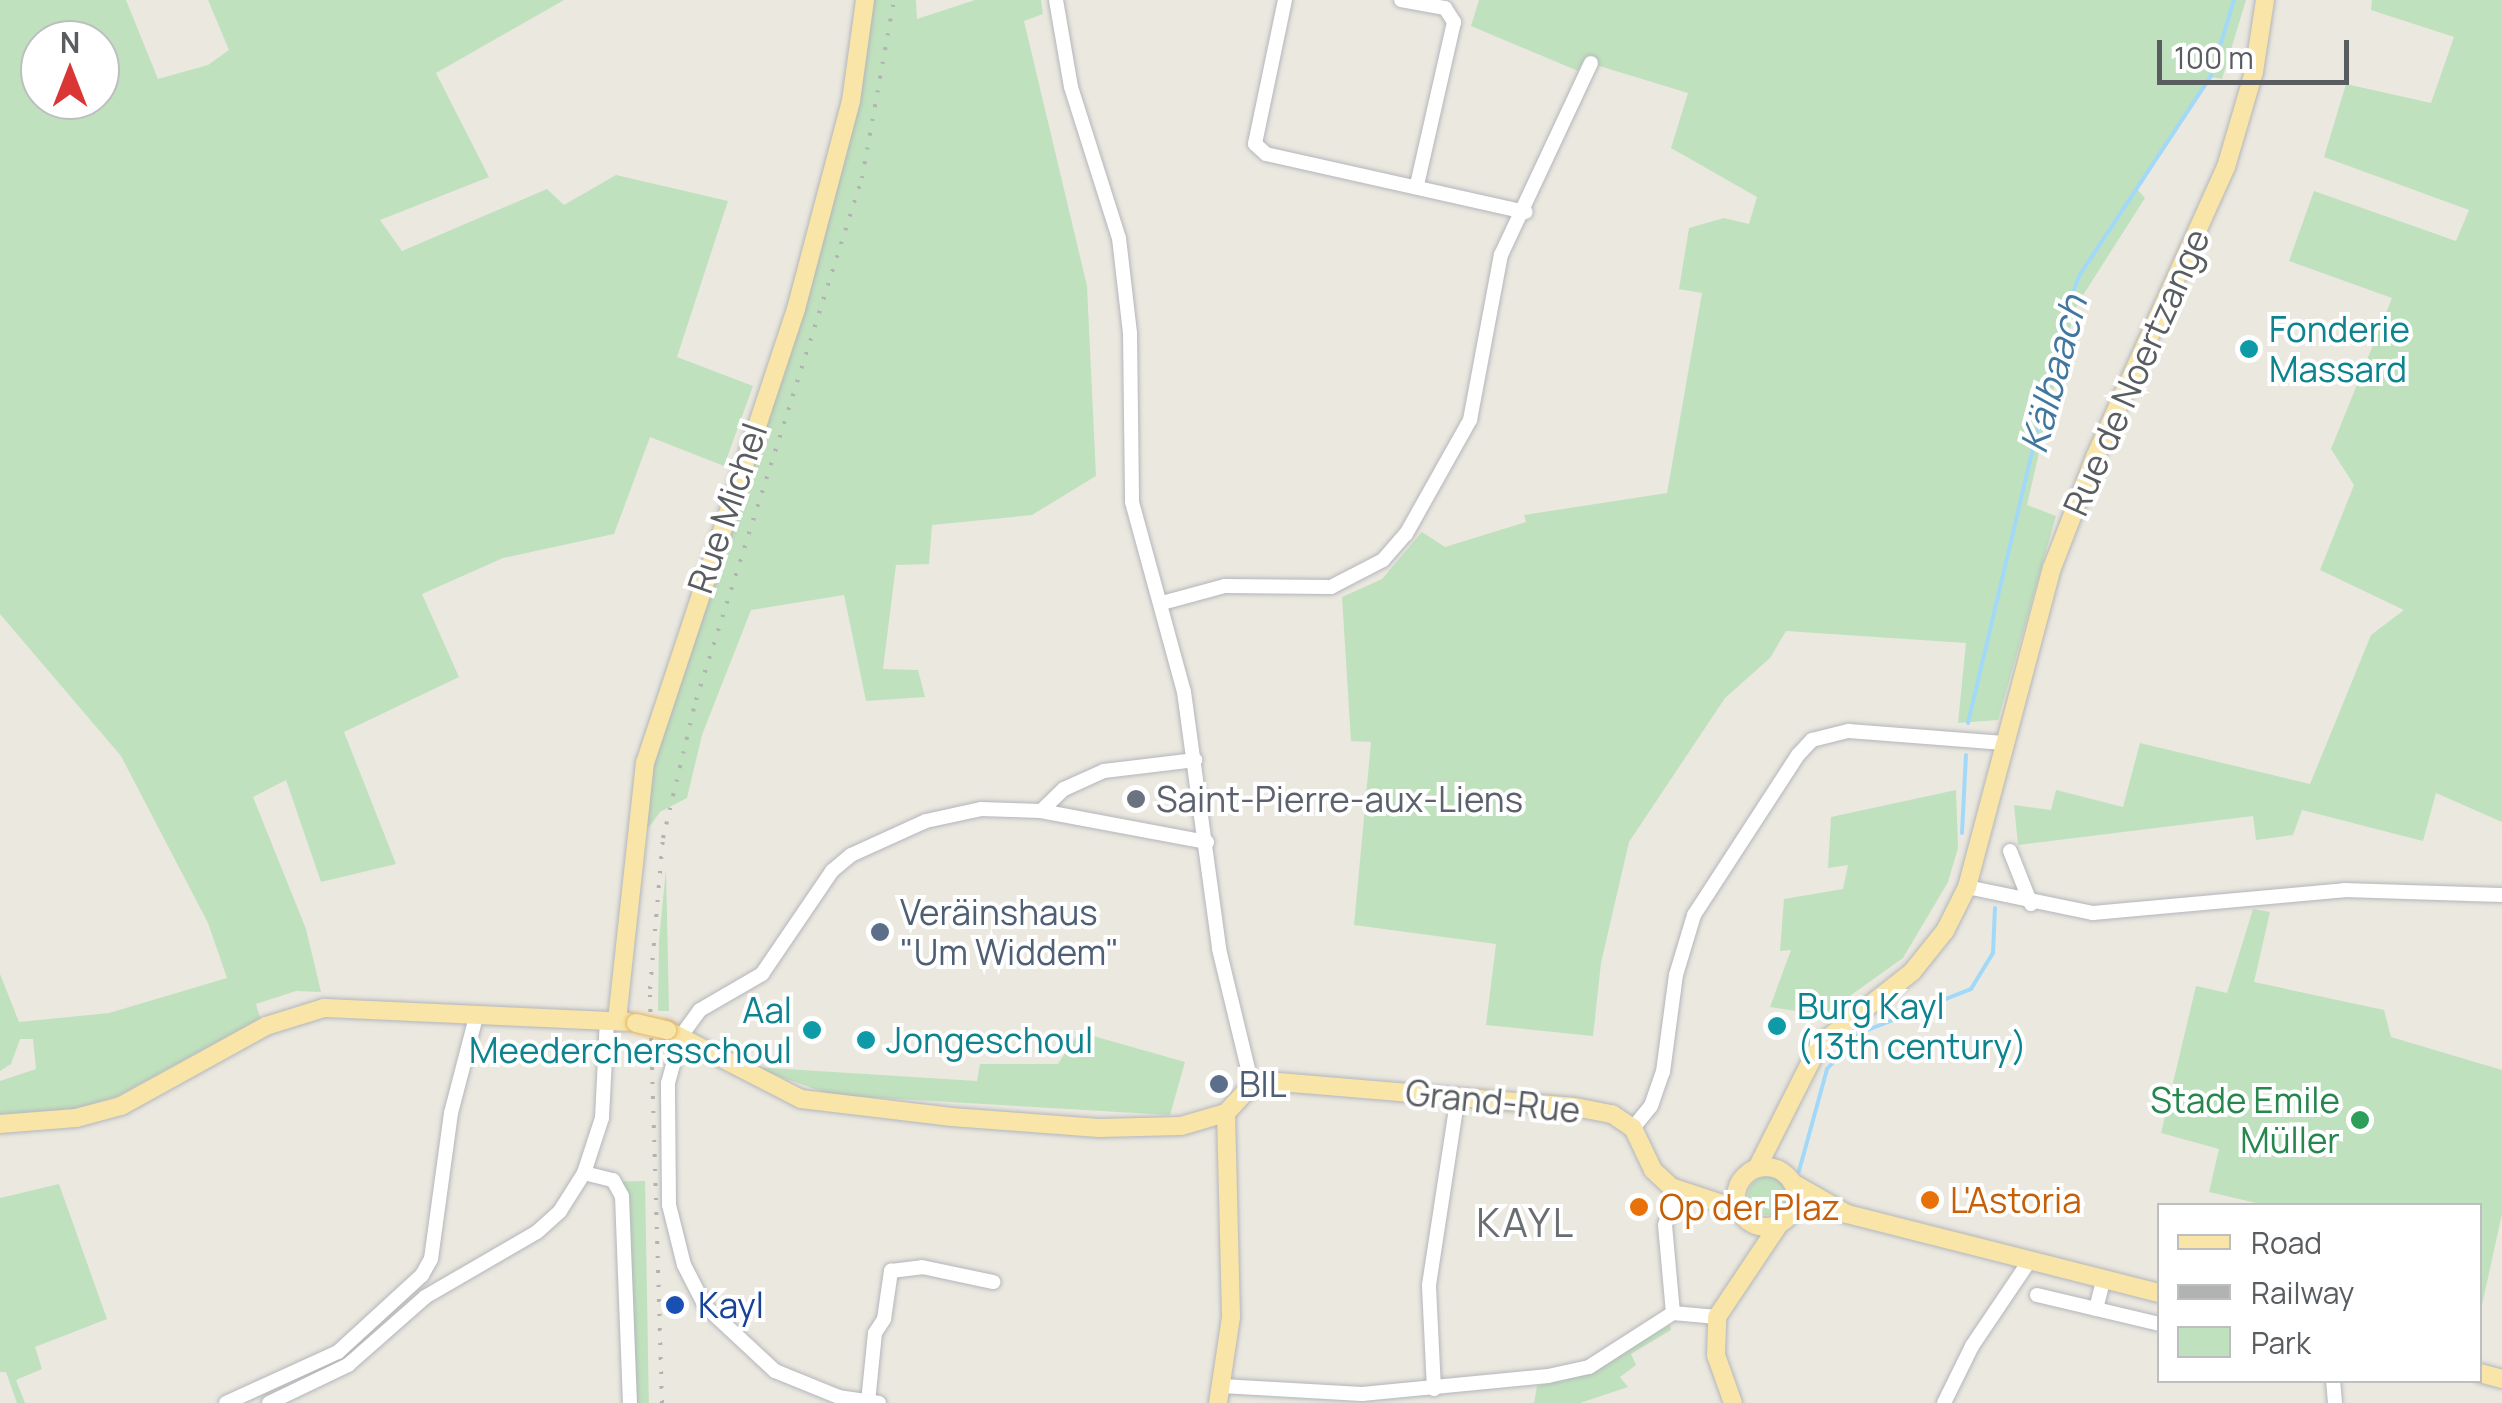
<!DOCTYPE html>
<meta charset="utf-8">
<style>
body{margin:0}
#map{position:relative;width:2502px;height:1403px;overflow:hidden;background:#ebe8e0;font-family:Manrope,sans-serif}
div>[style]{position:absolute}
[style*='--x']{left:calc(var(--x)*1px);top:calc(var(--y)*1px);width:calc(var(--w)*1px);rotate:calc(var(--a)*1deg)}
.green>*{inset:0;background:#c0e1be;transform-origin:0 0}
.round{border-radius:50%}
.stream>*{height:4px;margin:-2px;padding:0 2px;transform-origin:2px;border-radius:2px;background:#a3d9f8}
.roads{filter:drop-shadow(0 0 2px #b3b6ba) drop-shadow(0 0 2px #b3b6ba)}
.minor>*{height:14px;margin:-7px;padding:0 7px;transform-origin:7px;border-radius:7px;background:#fff}
.major>*{height:18px;margin:-9px;padding:0 9px;transform-origin:9px;border-radius:9px;background:#f8e5a7}
.major>.ring{margin:-9px;padding:0;box-sizing:content-box;background:none;border:18px solid #f8e5a7;border-radius:50%}
.rail>*{height:4px;margin-top:-2px;transform-origin:0;background:repeating-linear-gradient(90deg,#b1b2b2 0 2.5px,transparent 0 14.5px)}
.bridges{filter:drop-shadow(0 0 2px #e6b55e) drop-shadow(0 0 2px #e6b55e)}
.major-bridge>*{height:18px;margin:-9px;padding:0 9px;transform-origin:9px;border-radius:9px;background:#f8e5a7}
.dots>*{width:28px;height:28px;translate:-50% -50%;box-sizing:border-box;border:5px solid #fff;border-radius:50%}
span{translate:-50% -50%;white-space:nowrap;text-align:center;line-height:1.15;-webkit-text-stroke:8px #fff;paint-order:stroke}
.culture-label{font-size:35px;color:#0d838f}
.left{translate:0 -50%;text-align:left}
.right{translate:-100% -50%;text-align:right}
.street-label{font-size:35px;color:#595d60}
.worship-label{font-size:35px;color:#5b616d}
.service-label{font-size:35px;color:#4e5e75}
.leisure-label{font-size:35px;color:#27864d}
.food-label{font-size:35px;color:#c56008}
.transit-label{font-size:35px;color:#164399}
.water-label{font-size:38px;color:#41769f;font-style:italic}
.quarter-label{font-size:40px;color:#6a6e72;letter-spacing:2.5px}
.legend{position:absolute;left:2157px;top:1203px;width:325px;height:180px;box-sizing:border-box;background:#fff;border:2px solid #bdbebf;margin:0;padding:12px 18px;list-style:none;font-size:30px;color:#595d60}
.legend li{display:flex;align-items:center;gap:20px;height:50px}
.legend b{width:50px;border:2px solid #bdbebf}
.north{position:absolute;left:20px;top:20px;width:100px;height:100px;box-sizing:border-box;background:#fff;border:2px solid #bdbebf;border-radius:50%;rotate:0deg;font-size:28px;font-weight:700;line-height:40px;text-align:center;color:#595d60}
.north::after{content:'';display:block;margin:auto;width:35px;height:45px;background:#db3636;clip-path:polygon(50% 0,100% 100%,50% 72%,0 100%)}
.scale{position:absolute;left:2157px;top:40px;width:192px;height:45px;box-sizing:border-box;border:5px solid #595d60;border-top:0;padding-left:12px;font-size:30px;line-height:35px;white-space:nowrap;color:#595d60;-webkit-text-stroke:8px #fff;paint-order:stroke}
</style>
<div id="map">
<div class="green">
<div style="clip-path:polygon(evenodd,0 0,126px 0,158px 79px,208px 65px,229px 50px,208px 0,564px 0,436px 73px,489px 177px,380px 220px,402px 251px,547px 189px,564px 205px,616px 175px,728px 201px,677px 357px,753px 386px,724px 466px,650px 437px,614px 534px,503px 558px,422px 594px,459px 677px,344px 732px,396px 864px,321px 882px,286px 780px,253px 797px,306px 929px,321px 992px,296px 991px,256px 1004px,260px 1018px,118px 1096px,74px 1109px,0 1114px,0 1081px,36px 1069px,33px 1039px,20px 1039px,11px 1064px,0 1071px,0 974px,19px 1022px,109px 1013px,227px 978px,208px 923px,121px 756px,0 614px,0 0,40px 40px,100px 40px,100px 100px,40px 100px,40px 40px)"></div>
<div style="clip-path:polygon(870px 0,916px 0,917px 19px,975px 0,1041px 0,1043px 14px,1024px 21px,1087px 286px,1096px 476px,1032px 515px,932px 525px,929px 564px,896px 565px,883px 669px,918px 670px,925px 697px,866px 701px,844px 595px,751px 610px,702px 735px,687px 798px,660px 812px,649px 827px,642px 823px,648px 773px,764px 424px)"></div>
<div style="clip-path:polygon(1479px 0,2246px 0,2222px 79px,2211px 77px,2137px 189px,2145px 198px,2078px 303px,2067px 339px,2075px 343px,2056px 379px,2027px 505px,2056px 516px,1998px 720px,1958px 723px,1966px 643px,1786px 631px,1770px 658px,1725px 698px,1629px 842px,1601px 963px,1593px 1036px,1486px 1025px,1496px 944px,1354px 925px,1371px 742px,1351px 741px,1342px 597px,1382px 579px,1422px 532px,1445px 547px,1526px 522px,1524px 515px,1667px 493px,1702px 293px,1679px 289px,1689px 228px,1724px 218px,1749px 224px,1757px 197px,1671px 148px,1688px 93px,1583px 61px,1578px 71px,1471px 26px)"></div>
<div style="clip-path:polygon(2372px 0,2502px 0,2502px 822px,2436px 793px,2423px 841px,2302px 810px,2293px 835px,2256px 840px,2253px 816px,2018px 845px,2014px 805px,2051px 810px,2056px 790px,2123px 807px,2140px 743px,2310px 784px,2371px 635px,2404px 610px,2320px 570px,2354px 485px,2331px 449px,2392px 298px,2289px 261px,2314px 191px,2456px 241px,2469px 210px,2324px 157px,2346px 84px,2431px 103px,2454px 37px,2371px 10px)"></div>
<div style="clip-path:polygon(1956px 790px,1958px 848px,1948px 882px,1903px 958px,1823px 1015px,1770px 1007px,1791px 950px,1780px 951px,1784px 899px,1843px 889px,1848px 865px,1828px 868px,1831px 817px)"></div>
<div style="clip-path:polygon(666px 869px,669px 1011px,658px 1011px,659px 940px)"></div>
<div style="clip-path:polygon(2253px 909px,2270px 912px,2254px 982px,2384px 1010px,2391px 1037px,2502px 1070px,2502px 1214px,2480px 1314px,2480px 1206px,2265px 1205px,2209px 1192px,2219px 1149px,2161px 1133px,2196px 986px,2227px 993px)"></div>
<div style="clip-path:polygon(1079px 1032px,1185px 1062px,1170px 1115px,832px 1095px,753px 1067px,977px 1081px,980px 1064px,1058px 1064px)"></div>
<div class="round" style="left:1748px;top:1177px;width:38px;height:38px"></div>
<div style="left:645px;top:1181px;width:222px;height:23px;rotate:89deg"></div>
<div style="clip-path:polygon(59px 1184px,107px 1319px,35px 1347px,42px 1369px,16px 1380px,25px 1403px,17px 1403px,6px 1372px,0 1372px,0 1198px)"></div>
<div style="clip-path:polygon(1670px 1325px,1671px 1330px,1631px 1354px,1636px 1365px,1620px 1377px,1628px 1387px,1580px 1403px,1534px 1403px,1537px 1386px,1589px 1373px)"></div>
</div>
<div class="stream">
<div style="--x:1968;--y:723;--w:421;--a:-76.7"></div>
<div style="--x:2065;--y:313;--w:40;--a:-69"></div>
<div style="--x:2079;--y:276;--w:240;--a:-56.6"></div>
<div style="--x:2211;--y:76;--w:79;--a:-73.2"></div>
<div style="--x:1962;--y:833;--w:78;--a:-87.1"></div>
<div style="--x:1799;--y:1171;--w:106;--a:-74.6"></div>
<div style="--x:1827;--y:1069;--w:49;--a:-47.5"></div>
<div style="--x:1860;--y:1033;--w:119;--a:-21.6"></div>
<div style="--x:1971;--y:989;--w:42;--a:-58.6"></div>
<div style="--x:1993;--y:953;--w:45;--a:-87.5"></div>
</div>
<div class="roads">
<div class="minor">
<div style="--x:1056;--y:0;--w:88;--a:80.2"></div>
<div style="--x:1071;--y:87;--w:158;--a:72.4"></div>
<div style="--x:1119;--y:238;--w:96;--a:83.4"></div>
<div style="--x:1130;--y:333;--w:169;--a:89.3"></div>
<div style="--x:1132;--y:502;--w:197;--a:74.7"></div>
<div style="--x:1184;--y:692;--w:259;--a:82.2"></div>
<div style="--x:1219;--y:949;--w:140;--a:76.4"></div>
<div style="--x:1285;--y:0;--w:147;--a:101.8"></div>
<div style="--x:1255;--y:144;--w:15;--a:42"></div>
<div style="--x:1266;--y:154;--w:266;--a:12.6"></div>
<div style="--x:1401;--y:0;--w:45;--a:10.3"></div>
<div style="--x:1445;--y:8;--w:17;--a:57"></div>
<div style="--x:1454;--y:22;--w:167;--a:102.8"></div>
<div style="--x:1162;--y:603;--w:65;--a:-15.1"></div>
<div style="--x:1225;--y:586;--w:106;--a:0.5"></div>
<div style="--x:1331;--y:587;--w:59;--a:-27.4"></div>
<div style="--x:1383;--y:560;--w:35;--a:-49"></div>
<div style="--x:1406;--y:534;--w:131;--a:-60.7"></div>
<div style="--x:1470;--y:420;--w:168;--a:-79.4"></div>
<div style="--x:1501;--y:255;--w:212;--a:-64.9"></div>
<div style="--x:1041;--y:811;--w:32;--a:-44"></div>
<div style="--x:1064;--y:789;--w:44;--a:-24.2"></div>
<div style="--x:1104;--y:771;--w:92;--a:-6.9"></div>
<div style="--x:2010;--y:851;--w:57;--a:68.4"></div>
<div style="--x:1967;--y:887;--w:129;--a:11.7"></div>
<div style="--x:2093;--y:913;--w:252;--a:-5.2"></div>
<div style="--x:2344;--y:890;--w:158;--a:1.8"></div>
<div style="--x:1633;--y:1128;--w:28;--a:-51"></div>
<div style="--x:1651;--y:1106;--w:36;--a:-71"></div>
<div style="--x:1663;--y:1072;--w:98;--a:-82.4"></div>
<div style="--x:1676;--y:975;--w:63;--a:-73.3"></div>
<div style="--x:1694;--y:915;--w:191;--a:-57"></div>
<div style="--x:1798;--y:755;--w:21;--a:-47"></div>
<div style="--x:1812;--y:740;--w:38;--a:-14"></div>
<div style="--x:1849;--y:731;--w:155;--a:4.4"></div>
<div style="--x:584;--y:1173;--w:30;--a:14"></div>
<div style="--x:613;--y:1180;--w:18;--a:61"></div>
<div style="--x:622;--y:1196;--w:207;--a:87.8"></div>
<div style="--x:2037;--y:1295;--w:126;--a:13.3"></div>
<div style="--x:2096;--y:1309;--w:32;--a:-76"></div>
<div style="--x:1673;--y:1313;--w:88;--a:-95.2"></div>
<div style="--x:1665;--y:1225;--w:37;--a:-71"></div>
<div style="--x:2333;--y:1380;--w:23;--a:85"></div>
<div style="--x:1222;--y:1386;--w:140;--a:3.3"></div>
<div style="--x:1362;--y:1394;--w:187;--a:-5.5"></div>
<div style="--x:1548;--y:1376;--w:42;--a:-12.4"></div>
<div style="--x:1589;--y:1367;--w:100;--a:-32.7"></div>
<div style="--x:1673;--y:1313;--w:44;--a:5.2"></div>
<div style="--x:1434;--y:1389;--w:104;--a:-92.8"></div>
<div style="--x:1429;--y:1285;--w:192;--a:-81.3"></div>
<div style="--x:868;--y:1402;--w:69;--a:-84.2"></div>
<div style="--x:875;--y:1333;--w:17;--a:-57"></div>
<div style="--x:884;--y:1319;--w:49;--a:-81.7"></div>
<div style="--x:891;--y:1271;--w:31;--a:-7"></div>
<div style="--x:922;--y:1267;--w:73;--a:11.9"></div>
<div style="--x:226;--y:1403;--w:123;--a:-24.5"></div>
<div style="--x:338;--y:1352;--w:114;--a:-42.5"></div>
<div style="--x:422;--y:1275;--w:18;--a:-61"></div>
<div style="--x:431;--y:1259;--w:147;--a:-82.2"></div>
<div style="--x:451;--y:1113;--w:103;--a:-75.4"></div>
<div style="--x:269;--y:1403;--w:88;--a:-25.7"></div>
<div style="--x:348;--y:1365;--w:103;--a:-41.4"></div>
<div style="--x:425;--y:1297;--w:129;--a:-30.1"></div>
<div style="--x:537;--y:1232;--w:31;--a:-42"></div>
<div style="--x:560;--y:1211;--w:45;--a:-57.7"></div>
<div style="--x:584;--y:1173;--w:58;--a:-71.9"></div>
<div style="--x:602;--y:1118;--w:98;--a:-87.1"></div>
<div style="--x:879;--y:1403;--w:40;--a:-171.5"></div>
<div style="--x:839;--y:1397;--w:69;--a:-157.9"></div>
<div style="--x:775;--y:1371;--w:96;--a:-137.1"></div>
<div style="--x:705;--y:1306;--w:46;--a:-117.1"></div>
<div style="--x:684;--y:1265;--w:62;--a:-104"></div>
<div style="--x:669;--y:1205;--w:122;--a:-90.5"></div>
<div style="--x:668;--y:1083;--w:49;--a:-74.5"></div>
<div style="--x:681;--y:1036;--w:32;--a:-54"></div>
<div style="--x:700;--y:1010;--w:72;--a:-30.1"></div>
<div style="--x:762;--y:974;--w:125;--a:-55.8"></div>
<div style="--x:832;--y:871;--w:25;--a:-40"></div>
<div style="--x:851;--y:855;--w:82;--a:-24.4"></div>
<div style="--x:926;--y:821;--w:56;--a:-12.3"></div>
<div style="--x:981;--y:809;--w:60;--a:1.9"></div>
<div style="--x:1041;--y:811;--w:169;--a:10.6"></div>
<div style="--x:1944;--y:1403;--w:64;--a:-63.8"></div>
<div style="--x:1972;--y:1346;--w:104;--a:-56"></div>
</div>
<div class="major">
<div style="--x:617;--y:1020;--w:259;--a:-83.8"></div>
<div style="--x:645;--y:763;--w:478;--a:-71.6"></div>
<div style="--x:796;--y:309;--w:215;--a:-75.2"></div>
<div style="--x:851;--y:101;--w:102;--a:-82.1"></div>
<div style="--x:667;--y:1030;--w:151;--a:27.2"></div>
<div style="--x:801;--y:1099;--w:152;--a:6.8"></div>
<div style="--x:952;--y:1117;--w:147;--a:4.3"></div>
<div style="--x:1099;--y:1128;--w:82;--a:-1.4"></div>
<div style="--x:1181;--y:1126;--w:47;--a:-16.1"></div>
<div style="--x:1226;--y:1113;--w:38;--a:-47"></div>
<div style="--x:1252;--y:1085;--w:27;--a:-6"></div>
<div style="--x:1279;--y:1082;--w:297;--a:4.8"></div>
<div style="--x:1575;--y:1107;--w:38;--a:11"></div>
<div style="--x:1612;--y:1114;--w:25;--a:34"></div>
<div style="--x:1633;--y:1128;--w:47;--a:64.5"></div>
<div style="--x:1653;--y:1170;--w:25;--a:43"></div>
<div style="--x:1671;--y:1187;--w:71;--a:18.2"></div>
<div style="--x:0;--y:1124;--w:76;--a:-4.5"></div>
<div style="--x:76;--y:1118;--w:47;--a:-14.9"></div>
<div style="--x:121;--y:1106;--w:166;--a:-28.9"></div>
<div style="--x:266;--y:1026;--w:61;--a:-17.2"></div>
<div style="--x:324;--y:1008;--w:304;--a:2.6"></div>
<div class="ring" style="left:1736px;top:1167px;width:42px;height:42px"></div>
<div style="--x:1757;--y:1168;--w:138;--a:-63.2"></div>
<div style="--x:1819;--y:1045;--w:118;--a:-38.1"></div>
<div style="--x:1912;--y:972;--w:53;--a:-51.2"></div>
<div style="--x:1945;--y:931;--w:49;--a:-63.4"></div>
<div style="--x:1967;--y:887;--w:330;--a:-75.1"></div>
<div style="--x:2052;--y:568;--w:119;--a:-68.8"></div>
<div style="--x:2095;--y:457;--w:318;--a:-65.7"></div>
<div style="--x:2226;--y:167;--w:99;--a:-73.6"></div>
<div style="--x:2254;--y:72;--w:73;--a:-81.3"></div>
<div style="--x:1793;--y:1183;--w:62;--a:29.9"></div>
<div style="--x:1847;--y:1214;--w:323;--a:14.2"></div>
<div style="--x:2480;--y:1373;--w:23;--a:15"></div>
<div style="--x:1218;--y:1403;--w:87;--a:-81.4"></div>
<div style="--x:1231;--y:1317;--w:204;--a:-91.4"></div>
<div style="--x:1733;--y:1403;--w:51;--a:-109.5"></div>
<div style="--x:1716;--y:1355;--w:38;--a:-88"></div>
<div style="--x:1717;--y:1317;--w:113;--a:-56.2"></div>
</div>
</div>
<div class="rail">
<div style="--x:662;--y:1403;--w:414;--a:-91.7"></div>
<div style="--x:650;--y:989;--w:152;--a:-85.1"></div>
<div style="--x:663;--y:838;--w:142;--a:-76.6"></div>
<div style="--x:696;--y:700;--w:548;--a:-72.36"></div>
<div style="--x:862;--y:178;--w:181;--a:-79.8"></div>
</div>
<div class="bridges">
<div class="major-bridge">
<div style="--x:636;--y:1023;--w:32;--a:13"></div>
</div>
</div>
<div class="dots">
<div style="left:2249px;top:349px;background:#0f9aa8"></div>
<div style="left:1136px;top:799px;background:#6b7280"></div>
<div style="left:880px;top:932px;background:#5c6f8a"></div>
<div style="left:1777px;top:1026px;background:#0f9aa8"></div>
<div style="left:812px;top:1030px;background:#0f9aa8"></div>
<div style="left:866px;top:1040px;background:#0f9aa8"></div>
<div style="left:1219px;top:1084px;background:#5c6f8a"></div>
<div style="left:2360px;top:1120px;background:#2e9e5b"></div>
<div style="left:1930px;top:1200px;background:#e8710a"></div>
<div style="left:1639px;top:1207px;background:#e8710a"></div>
<div style="left:675px;top:1305px;background:#1a4fb4"></div>
</div>
<div class="culture-label">
<span class="left" style="left:2269px;top:349px">Fonderie<br>Massard</span>
<span class="left" style="left:1797px;top:1026px">Burg Kayl<br>(13th century)</span>
<span class="right" style="left:792px;top:1030px">Aal<br>Meederchersschoul</span>
<span class="left" style="left:886px;top:1040px">Jongeschoul</span>
</div>
<div class="street-label">
<span style="left:2136px;top:372px;rotate:-66deg">Rue de Noertzange</span>
<span style="left:727px;top:508px;rotate:-71deg">Rue Michel</span>
<span style="left:1493px;top:1101px;rotate:6deg">Grand-Rue</span>
</div>
<div class="worship-label">
<span class="left" style="left:1156px;top:799px">Saint-Pierre-aux-Liens</span>
</div>
<div class="service-label">
<span class="left" style="left:900px;top:932px">Veräinshaus<br>"Um Widdem"</span>
<span class="left" style="left:1239px;top:1084px">BIL</span>
</div>
<div class="leisure-label">
<span class="right" style="left:2340px;top:1120px">Stade Emile<br>Müller</span>
</div>
<div class="food-label">
<span class="left" style="left:1950px;top:1200px">L'Astoria</span>
<span class="left" style="left:1659px;top:1207px">Op der Plaz</span>
</div>
<div class="transit-label">
<span class="left" style="left:698px;top:1305px">Kayl</span>
</div>
<div class="water-label">
<span style="left:2053px;top:374px;rotate:-75deg">Kälbaach</span>
</div>
<div class="quarter-label">
<span style="left:1526px;top:1222px">KAYL</span>
</div>
<ul class="legend">
<li><b style="height:12px;background:#f8e5a7"></b>Road</li>
<li><b style="height:12px;background:#b1b2b2"></b>Railway</li>
<li><b style="height:28px;background:#c0e1be"></b>Park</li>
</ul>
<div class="north">N</div>
<div class="scale">100 m</div>
</div>
